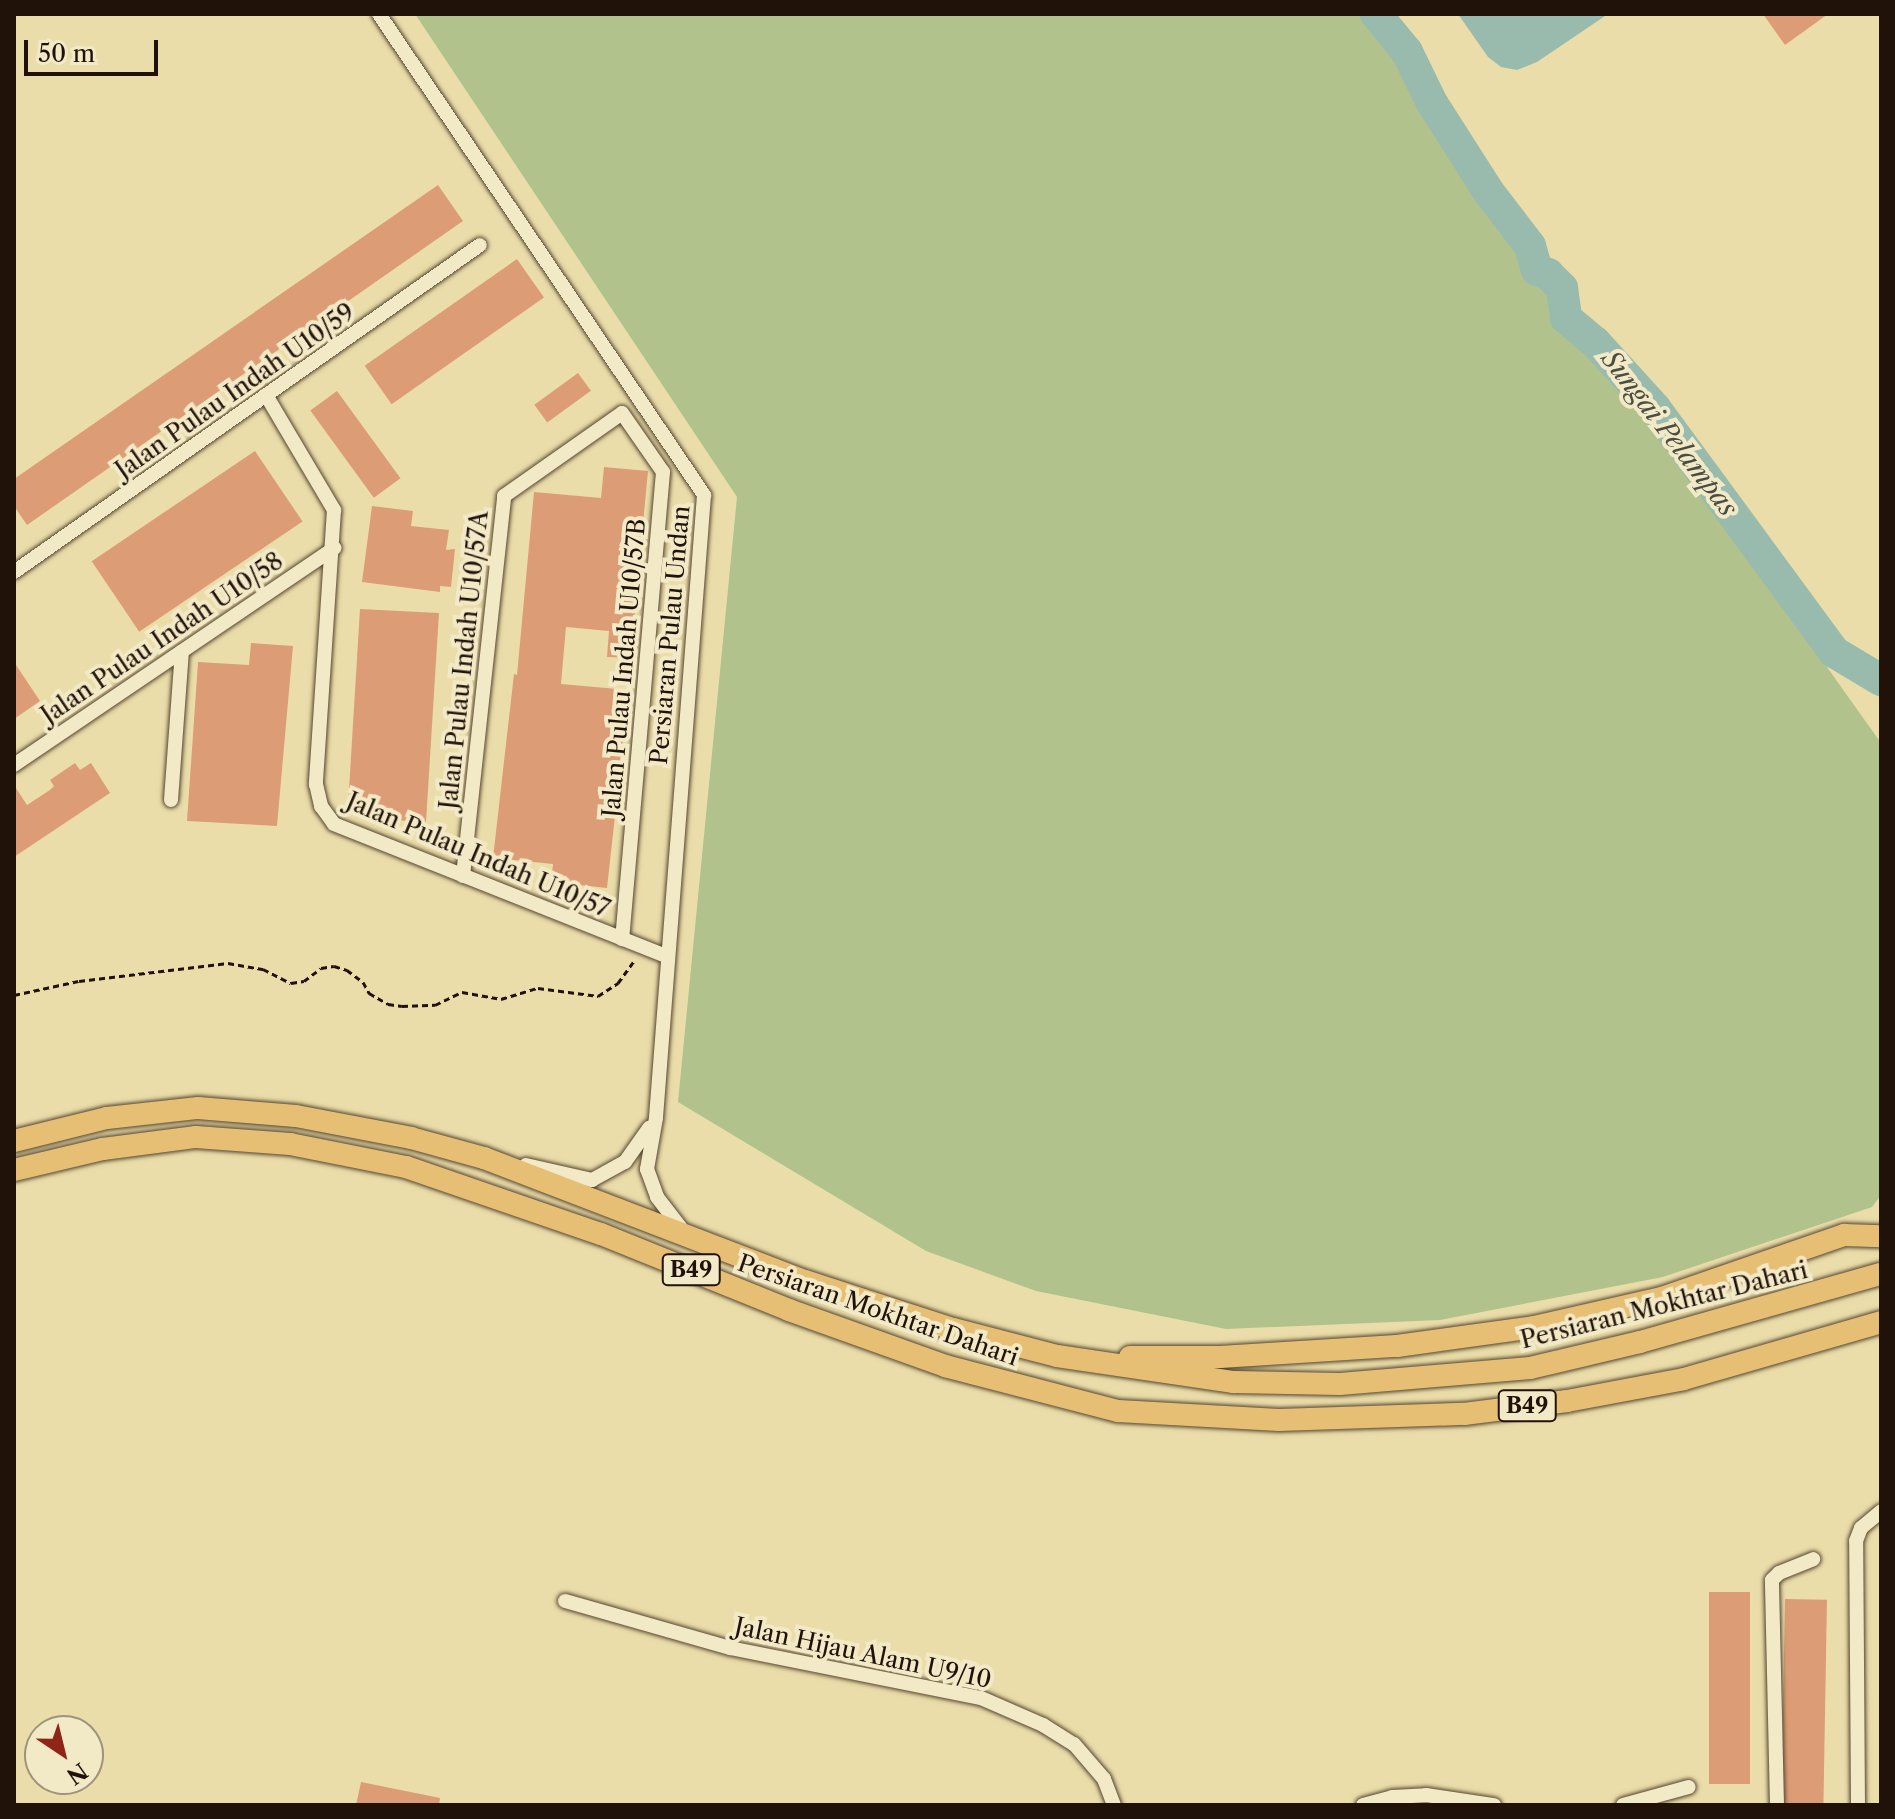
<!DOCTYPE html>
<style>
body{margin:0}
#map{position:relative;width:1895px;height:1819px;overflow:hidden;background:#ebdda9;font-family:"Libre Caslon Text",serif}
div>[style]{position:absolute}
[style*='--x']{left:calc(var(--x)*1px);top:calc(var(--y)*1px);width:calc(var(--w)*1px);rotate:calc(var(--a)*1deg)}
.green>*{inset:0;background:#b1c28c}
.water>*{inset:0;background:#98bbad}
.river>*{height:32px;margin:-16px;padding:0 16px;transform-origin:16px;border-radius:16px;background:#98bbad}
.building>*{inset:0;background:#dc9d76;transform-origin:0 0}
.path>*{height:3px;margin-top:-1.5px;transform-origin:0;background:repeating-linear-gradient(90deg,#211209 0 6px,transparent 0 10px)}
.roads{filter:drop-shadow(0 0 2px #544531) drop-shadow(0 0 2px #544531)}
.street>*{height:14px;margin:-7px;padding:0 7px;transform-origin:7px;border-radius:7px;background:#f2e9c7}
.primary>*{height:22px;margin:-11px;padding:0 11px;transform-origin:11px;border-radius:11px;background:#e6be74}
span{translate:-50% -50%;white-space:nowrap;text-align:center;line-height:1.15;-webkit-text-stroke:8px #f2e9c7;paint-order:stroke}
.shield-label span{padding:2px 6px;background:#f2e9c7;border:2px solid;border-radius:6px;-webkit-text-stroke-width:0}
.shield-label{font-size:22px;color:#211209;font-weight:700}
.street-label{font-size:24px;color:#211209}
.water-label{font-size:26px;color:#4b4d42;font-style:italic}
.frame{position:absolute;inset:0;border:16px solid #211209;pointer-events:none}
.north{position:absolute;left:24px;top:1715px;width:80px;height:80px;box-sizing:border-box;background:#f2e9c7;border:2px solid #9e937b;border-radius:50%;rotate:145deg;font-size:22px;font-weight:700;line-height:32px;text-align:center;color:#211209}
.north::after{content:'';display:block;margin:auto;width:28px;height:36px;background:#8f2418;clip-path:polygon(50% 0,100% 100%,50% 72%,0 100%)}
.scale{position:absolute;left:24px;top:40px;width:134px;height:36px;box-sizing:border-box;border:4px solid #211209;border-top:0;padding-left:10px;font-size:24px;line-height:28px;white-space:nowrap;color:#211209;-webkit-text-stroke:6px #f2e9c7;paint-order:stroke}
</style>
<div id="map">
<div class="green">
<div style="clip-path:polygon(415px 14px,1362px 14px,1881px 743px,1881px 1195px,1872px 1207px,1663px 1277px,1440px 1320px,1226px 1329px,1036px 1291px,926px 1251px,678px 1102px,737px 497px)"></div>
</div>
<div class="water">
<div style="clip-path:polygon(1458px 14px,1608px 14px,1537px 62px,1517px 70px,1501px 67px,1488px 57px)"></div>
</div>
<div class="river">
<div style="--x:1376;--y:14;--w:49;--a:50.8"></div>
<div style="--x:1407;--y:52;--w:57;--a:63.9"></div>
<div style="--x:1432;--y:103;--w:104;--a:57.5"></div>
<div style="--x:1488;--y:191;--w:69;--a:52.6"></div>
<div style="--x:1530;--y:246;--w:25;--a:74"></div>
<div style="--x:1537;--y:270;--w:12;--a:20"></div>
<div style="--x:1548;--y:274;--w:20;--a:45"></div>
<div style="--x:1562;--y:288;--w:30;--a:82"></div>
<div style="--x:1566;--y:318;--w:38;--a:40"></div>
<div style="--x:1595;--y:342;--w:89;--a:47.7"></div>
<div style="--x:1655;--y:408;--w:303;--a:53.7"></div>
<div style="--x:1834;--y:652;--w:55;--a:30.8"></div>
</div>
<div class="building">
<div style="clip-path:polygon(1763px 14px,1828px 14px,1785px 45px)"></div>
<div style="clip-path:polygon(438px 185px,463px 221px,27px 525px,14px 506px,14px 479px)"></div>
<div style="left:517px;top:259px;width:47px;height:186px;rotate:55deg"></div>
<div style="left:578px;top:373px;width:22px;height:54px;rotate:54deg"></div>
<div style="left:337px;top:391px;width:108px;height:33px;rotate:54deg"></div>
<div style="left:255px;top:451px;width:85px;height:197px;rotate:56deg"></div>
<div style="clip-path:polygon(604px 467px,648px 471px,632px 641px,638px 642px,637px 658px,607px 657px,609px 631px,566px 627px,561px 684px,629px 690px,607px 888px,551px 882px,553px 864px,493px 858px,514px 674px,517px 675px,534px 492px,601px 498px)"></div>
<div style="clip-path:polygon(372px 506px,413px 511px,411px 526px,449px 530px,446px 550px,455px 549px,451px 587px,440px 586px,440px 592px,362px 582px)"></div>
<div style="clip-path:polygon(360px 609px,439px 613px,426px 822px,392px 820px,393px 808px,348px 806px)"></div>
<div style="clip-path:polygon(251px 643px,293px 646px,277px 826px,187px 821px,198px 662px,249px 665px)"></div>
<div style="clip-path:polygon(14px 662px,40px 701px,14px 719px)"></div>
<div style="clip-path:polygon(75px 763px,80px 770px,91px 763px,110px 793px,14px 857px,14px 785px,27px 805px,50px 790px,54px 786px,50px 780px)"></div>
<div style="left:1709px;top:1592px;width:41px;height:192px"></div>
<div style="left:1785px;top:1599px;width:42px;height:206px;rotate:1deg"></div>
<div style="clip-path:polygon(361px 1782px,440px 1798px,439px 1805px,356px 1805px)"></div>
</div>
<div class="path">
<div style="--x:14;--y:995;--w:66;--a:-12.2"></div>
<div style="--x:79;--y:981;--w:150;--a:-6.9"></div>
<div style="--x:228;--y:963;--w:36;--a:10"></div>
<div style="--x:263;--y:969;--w:31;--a:27"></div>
<div style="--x:291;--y:983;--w:13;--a:-9"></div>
<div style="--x:304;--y:981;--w:21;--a:-37"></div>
<div style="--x:321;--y:968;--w:13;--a:-9"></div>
<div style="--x:334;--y:966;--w:14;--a:17"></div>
<div style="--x:347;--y:970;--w:20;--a:37"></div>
<div style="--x:363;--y:982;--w:13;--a:61"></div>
<div style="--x:369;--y:993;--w:22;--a:30"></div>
<div style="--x:388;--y:1004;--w:14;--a:8"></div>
<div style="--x:402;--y:1006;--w:33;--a:-2"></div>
<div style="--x:435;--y:1005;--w:30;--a:-26"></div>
<div style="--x:462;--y:992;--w:40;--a:10"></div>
<div style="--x:501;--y:999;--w:39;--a:-17"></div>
<div style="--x:538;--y:988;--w:61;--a:7.6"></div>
<div style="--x:598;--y:996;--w:24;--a:-33"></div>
<div style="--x:618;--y:983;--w:27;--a:-54"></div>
</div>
<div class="roads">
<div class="street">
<div style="--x:379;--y:14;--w:581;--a:55.95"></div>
<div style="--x:704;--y:495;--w:625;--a:94.41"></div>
<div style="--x:656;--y:1118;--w:52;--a:100"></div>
<div style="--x:647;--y:1169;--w:30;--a:70"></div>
<div style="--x:657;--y:1197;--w:44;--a:52.4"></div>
<div style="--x:266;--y:395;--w:134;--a:59.4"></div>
<div style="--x:334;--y:510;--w:275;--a:93.8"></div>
<div style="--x:316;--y:784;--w:23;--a:77"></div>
<div style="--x:321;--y:806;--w:22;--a:54"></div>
<div style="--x:334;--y:824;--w:357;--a:21.7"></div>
<div style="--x:14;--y:572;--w:569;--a:-35.06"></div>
<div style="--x:14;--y:765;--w:387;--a:-34.1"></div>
<div style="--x:171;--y:800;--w:149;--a:-85.8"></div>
<div style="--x:463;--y:876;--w:382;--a:-83.8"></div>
<div style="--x:504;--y:496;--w:144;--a:-35.1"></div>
<div style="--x:622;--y:413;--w:72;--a:55.2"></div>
<div style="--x:663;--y:472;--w:469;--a:95"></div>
<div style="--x:526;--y:1165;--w:68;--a:12.8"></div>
<div style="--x:592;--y:1180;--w:38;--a:-29"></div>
<div style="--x:625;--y:1162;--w:42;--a:-54.8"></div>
<div style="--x:565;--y:1601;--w:172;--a:15.9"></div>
<div style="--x:730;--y:1648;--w:256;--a:11.3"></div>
<div style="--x:981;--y:1698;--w:68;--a:23.5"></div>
<div style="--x:1043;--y:1725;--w:36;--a:32"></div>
<div style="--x:1074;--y:1744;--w:46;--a:49.4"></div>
<div style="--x:1104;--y:1779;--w:28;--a:69"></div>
<div style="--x:1363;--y:1805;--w:30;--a:-15"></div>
<div style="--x:1392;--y:1797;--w:34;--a:-3"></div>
<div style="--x:1426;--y:1795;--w:69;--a:8.4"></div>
<div style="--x:1623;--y:1805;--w:68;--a:-15.3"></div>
<div style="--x:1777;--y:1805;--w:225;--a:-91.3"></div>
<div style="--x:1772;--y:1580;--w:10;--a:-45"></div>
<div style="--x:1779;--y:1573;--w:37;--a:-22"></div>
<div style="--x:1858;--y:1805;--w:264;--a:-90.4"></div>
<div style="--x:1856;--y:1541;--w:14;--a:-69"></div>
<div style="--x:1861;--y:1528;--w:26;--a:-40"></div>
</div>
<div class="primary">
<div style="--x:14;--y:1141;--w:96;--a:-13.9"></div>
<div style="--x:107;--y:1118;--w:92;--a:-6.3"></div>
<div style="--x:198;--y:1108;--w:98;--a:4.7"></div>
<div style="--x:296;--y:1116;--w:117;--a:10.8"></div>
<div style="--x:411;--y:1138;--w:76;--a:15.3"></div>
<div style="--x:484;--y:1158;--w:344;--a:21"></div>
<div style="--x:805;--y:1281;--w:156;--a:18"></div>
<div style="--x:953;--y:1329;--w:107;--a:14.6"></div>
<div style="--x:1057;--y:1356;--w:179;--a:8.4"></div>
<div style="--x:1234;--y:1382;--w:106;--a:1.1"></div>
<div style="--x:1340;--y:1384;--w:191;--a:-4.8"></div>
<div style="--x:1530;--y:1368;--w:113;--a:-13.3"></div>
<div style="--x:1640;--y:1342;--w:250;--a:-15.8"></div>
<div style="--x:14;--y:1170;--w:91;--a:-13.3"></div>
<div style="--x:103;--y:1149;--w:94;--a:-7.4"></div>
<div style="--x:196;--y:1137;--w:94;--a:4.3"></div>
<div style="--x:290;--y:1144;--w:118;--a:11.2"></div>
<div style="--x:406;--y:1167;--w:206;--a:19"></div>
<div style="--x:601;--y:1234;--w:203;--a:22"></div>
<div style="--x:789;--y:1310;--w:166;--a:19.7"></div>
<div style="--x:945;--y:1366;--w:179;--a:14.6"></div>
<div style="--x:1118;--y:1411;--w:161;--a:3.2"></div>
<div style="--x:1279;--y:1420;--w:185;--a:-1.9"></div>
<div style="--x:1464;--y:1414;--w:104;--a:-7.2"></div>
<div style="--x:1567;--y:1401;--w:119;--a:-10.6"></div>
<div style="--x:1684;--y:1379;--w:205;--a:-16.1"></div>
<div style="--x:1130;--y:1357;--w:90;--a:0"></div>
<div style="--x:1220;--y:1357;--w:177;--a:-3.6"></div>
<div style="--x:1397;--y:1346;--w:138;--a:-7.9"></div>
<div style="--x:1534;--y:1327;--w:131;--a:-12.8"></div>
<div style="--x:1662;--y:1298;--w:193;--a:-19.1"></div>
<div style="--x:1844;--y:1235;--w:37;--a:2"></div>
</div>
</div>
<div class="shield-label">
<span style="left:691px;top:1270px">B49</span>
<span style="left:1527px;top:1406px">B49</span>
</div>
<div class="street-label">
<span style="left:235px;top:391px;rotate:-35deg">Jalan Pulau Indah U10/59</span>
<span style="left:670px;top:635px;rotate:-85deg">Persiaran Pulau Undan</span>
<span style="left:162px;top:638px;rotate:-34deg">Jalan Pulau Indah U10/58</span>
<span style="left:464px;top:660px;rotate:-84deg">Jalan Pulau Indah U10/57A</span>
<span style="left:624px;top:668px;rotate:-85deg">Jalan Pulau Indah U10/57B</span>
<span style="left:478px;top:855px;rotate:23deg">Jalan Pulau Indah U10/57</span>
<span style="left:1664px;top:1305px;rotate:-14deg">Persiaran Mokhtar Dahari</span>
<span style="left:878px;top:1310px;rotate:19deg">Persiaran Mokhtar Dahari</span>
<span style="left:863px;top:1653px;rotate:12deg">Jalan Hijau Alam U9/10</span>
</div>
<div class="water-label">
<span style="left:1669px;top:434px;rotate:52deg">Sungai Pelampas</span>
</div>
<div class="frame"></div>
<div class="north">N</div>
<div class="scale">50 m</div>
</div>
